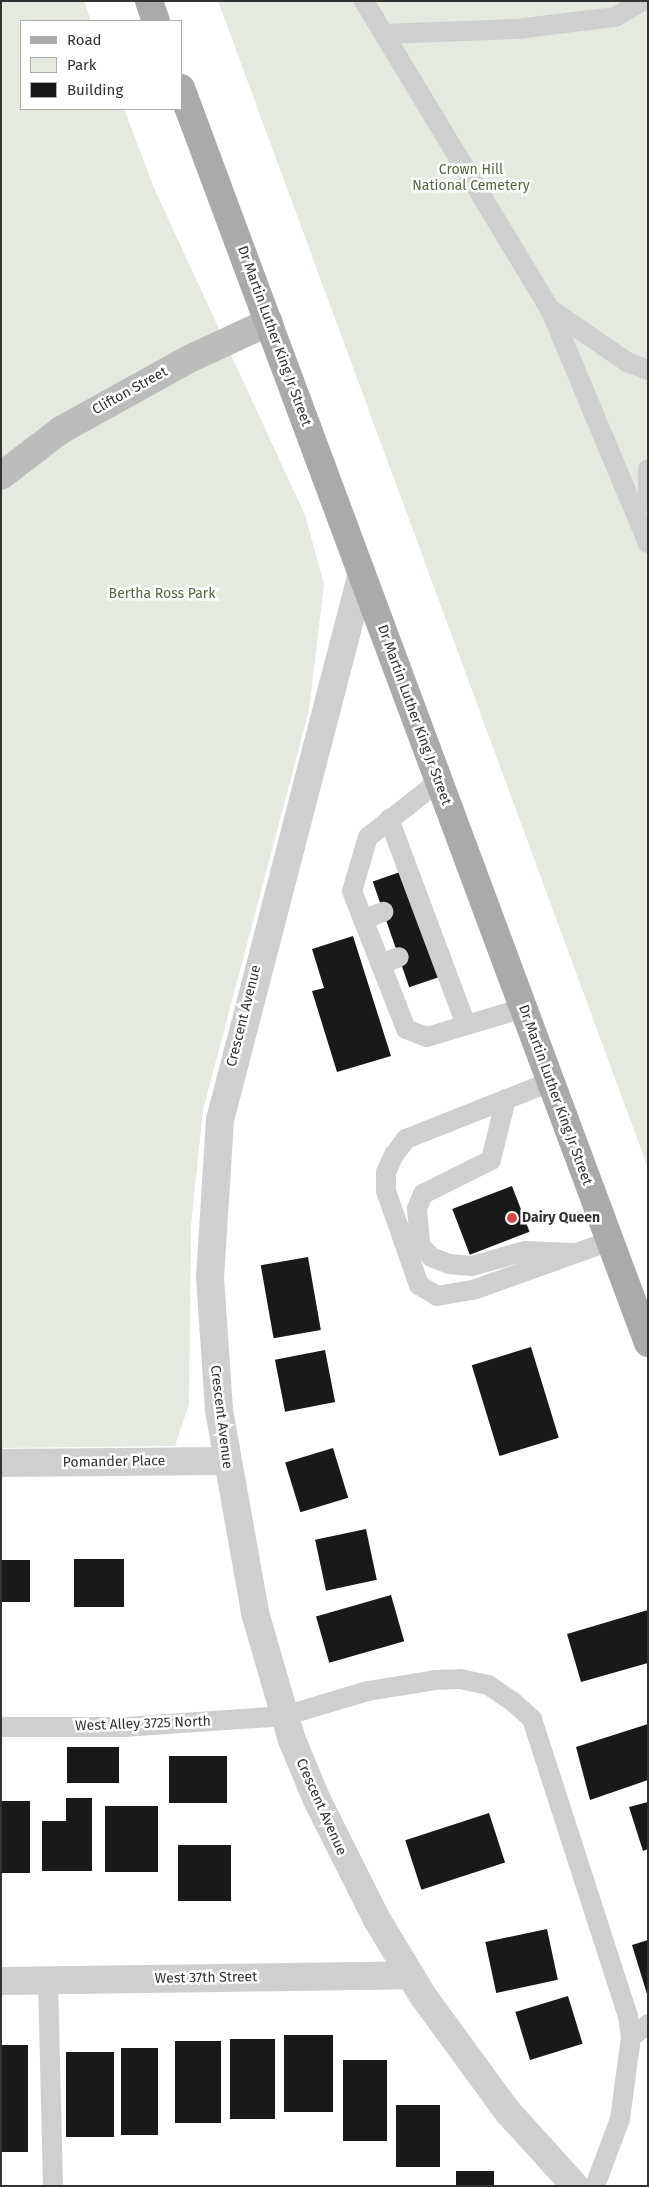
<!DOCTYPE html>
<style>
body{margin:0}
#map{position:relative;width:649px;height:2187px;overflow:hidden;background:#fff;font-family:"Fira Sans",sans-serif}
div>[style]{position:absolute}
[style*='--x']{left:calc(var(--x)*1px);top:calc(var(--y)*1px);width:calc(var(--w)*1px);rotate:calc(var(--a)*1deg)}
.green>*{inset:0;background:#e4eadf}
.building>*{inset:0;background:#191919;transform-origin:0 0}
.lane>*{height:20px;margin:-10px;padding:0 10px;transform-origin:10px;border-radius:10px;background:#cfcfcf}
.street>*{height:28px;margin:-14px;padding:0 14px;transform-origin:14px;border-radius:14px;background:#cfcfcf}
.secondary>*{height:28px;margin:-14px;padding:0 14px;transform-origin:14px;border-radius:14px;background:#bcbcbc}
.primary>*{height:28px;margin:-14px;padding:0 14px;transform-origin:14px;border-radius:14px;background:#aaa}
.dots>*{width:14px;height:14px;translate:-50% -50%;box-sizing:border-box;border:2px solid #fff;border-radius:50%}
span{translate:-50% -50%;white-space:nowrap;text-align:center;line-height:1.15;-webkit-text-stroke:5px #fff;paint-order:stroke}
.park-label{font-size:14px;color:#536943}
.street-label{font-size:14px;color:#323232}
.poi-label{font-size:14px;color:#323232;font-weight:700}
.left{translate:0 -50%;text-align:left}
.frame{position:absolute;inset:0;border:2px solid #323232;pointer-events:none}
.legend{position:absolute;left:20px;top:20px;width:162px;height:90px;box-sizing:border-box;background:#fff;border:1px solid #adadad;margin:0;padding:6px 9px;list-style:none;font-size:15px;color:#323232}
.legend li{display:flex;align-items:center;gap:10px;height:25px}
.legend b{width:25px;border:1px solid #adadad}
</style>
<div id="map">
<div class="green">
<div style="clip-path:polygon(1px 1px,84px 1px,91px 21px,21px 21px,21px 109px,124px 109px,154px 188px,305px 515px,324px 584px,309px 710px,203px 1110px,191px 1225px,189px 1404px,175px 1446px,1px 1448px)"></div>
<div style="clip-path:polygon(218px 1px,648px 1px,648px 1168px)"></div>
</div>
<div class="building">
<div style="left:403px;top:871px;width:112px;height:32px;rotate:71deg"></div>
<div style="clip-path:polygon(353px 936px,391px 1056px,337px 1072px,312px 991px,324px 988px,312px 949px)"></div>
<div style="left:512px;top:1186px;width:49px;height:64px;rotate:69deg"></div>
<div style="left:308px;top:1257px;width:74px;height:48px;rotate:80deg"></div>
<div style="left:531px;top:1347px;width:95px;height:62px;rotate:73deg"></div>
<div style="left:325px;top:1350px;width:53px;height:51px;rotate:79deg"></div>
<div style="left:333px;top:1448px;width:52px;height:50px;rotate:73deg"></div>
<div style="left:366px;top:1529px;width:52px;height:52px;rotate:78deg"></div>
<div style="left:74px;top:1559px;width:50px;height:48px"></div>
<div style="left:1px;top:1560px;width:29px;height:42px"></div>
<div style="left:391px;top:1595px;width:48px;height:78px;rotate:74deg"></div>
<div style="clip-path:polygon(648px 1610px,648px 1663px,581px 1682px,567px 1634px)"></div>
<div style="clip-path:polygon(648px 1724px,648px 1780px,590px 1800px,576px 1747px)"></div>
<div style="left:67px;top:1747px;width:52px;height:36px"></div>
<div style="left:169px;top:1756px;width:58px;height:47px"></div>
<div style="clip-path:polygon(66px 1798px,92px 1798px,92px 1871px,42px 1871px,42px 1821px,66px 1821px)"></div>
<div style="left:1px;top:1801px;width:29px;height:72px"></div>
<div style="clip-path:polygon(648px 1802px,648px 1849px,643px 1851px,629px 1807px)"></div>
<div style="left:105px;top:1806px;width:53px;height:66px"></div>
<div style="left:489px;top:1813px;width:52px;height:88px;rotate:72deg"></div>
<div style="left:178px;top:1845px;width:53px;height:56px"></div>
<div style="left:547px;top:1929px;width:52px;height:63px;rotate:78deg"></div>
<div style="clip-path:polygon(648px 1940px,648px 1994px,647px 1994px,632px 1945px)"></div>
<div style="left:568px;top:1996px;width:50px;height:55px;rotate:73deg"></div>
<div style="left:284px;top:2035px;width:49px;height:77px"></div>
<div style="left:230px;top:2039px;width:45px;height:80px"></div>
<div style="left:175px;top:2041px;width:46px;height:82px"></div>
<div style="left:1px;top:2045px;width:27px;height:107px"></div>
<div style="left:121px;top:2048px;width:37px;height:87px"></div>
<div style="left:66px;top:2052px;width:48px;height:85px"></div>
<div style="left:343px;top:2060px;width:44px;height:81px"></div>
<div style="left:396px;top:2105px;width:44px;height:62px"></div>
<div style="left:494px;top:2171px;width:15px;height:38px;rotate:90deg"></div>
</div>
<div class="lane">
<div style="--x:364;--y:1;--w:360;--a:58.9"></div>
<div style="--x:550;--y:309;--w:254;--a:67.3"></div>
<div style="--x:385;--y:34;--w:132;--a:-2.2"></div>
<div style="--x:517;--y:29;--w:99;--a:-7"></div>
<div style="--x:615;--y:17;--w:32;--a:-30"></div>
<div style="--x:550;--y:309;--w:93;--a:34.5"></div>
<div style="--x:627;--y:362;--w:22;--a:21"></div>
<div style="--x:648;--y:469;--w:33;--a:90"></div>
<div style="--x:439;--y:781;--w:90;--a:141.7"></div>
<div style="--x:368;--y:837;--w:56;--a:106.5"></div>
<div style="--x:352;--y:891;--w:148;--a:68.6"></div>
<div style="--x:406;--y:1029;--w:22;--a:21"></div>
<div style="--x:427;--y:1037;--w:100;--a:-16.8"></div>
<div style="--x:389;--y:819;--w:220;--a:69.5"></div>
<div style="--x:363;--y:920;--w:22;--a:-22"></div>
<div style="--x:381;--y:964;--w:19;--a:-21"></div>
<div style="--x:550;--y:1082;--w:155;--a:158.4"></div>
<div style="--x:406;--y:1139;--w:20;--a:127"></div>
<div style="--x:394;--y:1155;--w:19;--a:115"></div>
<div style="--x:386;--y:1172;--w:19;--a:90"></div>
<div style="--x:386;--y:1191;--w:100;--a:70.7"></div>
<div style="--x:419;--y:1285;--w:21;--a:31"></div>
<div style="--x:437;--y:1296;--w:40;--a:-10"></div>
<div style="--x:476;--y:1289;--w:142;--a:-19.7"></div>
<div style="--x:506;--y:1099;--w:63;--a:103.8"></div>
<div style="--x:491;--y:1160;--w:76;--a:153.4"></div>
<div style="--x:423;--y:1194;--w:15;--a:113"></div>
<div style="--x:417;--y:1208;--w:37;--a:85"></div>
<div style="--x:420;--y:1245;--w:16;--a:47"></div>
<div style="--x:431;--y:1257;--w:19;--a:21"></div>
<div style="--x:449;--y:1264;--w:23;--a:5"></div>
<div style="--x:472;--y:1266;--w:55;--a:-15.8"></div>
<div style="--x:525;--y:1251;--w:47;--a:2.4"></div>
<div style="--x:1;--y:1727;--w:123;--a:0"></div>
<div style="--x:124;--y:1727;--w:160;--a:-3.9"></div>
<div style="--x:284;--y:1716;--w:88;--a:-16.6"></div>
<div style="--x:368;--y:1691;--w:68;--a:-9.3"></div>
<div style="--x:435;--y:1680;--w:25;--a:-2"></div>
<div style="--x:460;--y:1679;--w:29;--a:12"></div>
<div style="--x:488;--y:1685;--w:29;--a:34"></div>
<div style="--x:512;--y:1701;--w:27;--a:42"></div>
<div style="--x:532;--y:1719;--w:312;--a:72.1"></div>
<div style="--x:628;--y:2016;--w:21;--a:82"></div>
<div style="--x:631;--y:2037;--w:83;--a:97.6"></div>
<div style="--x:620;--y:2119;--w:72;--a:110.5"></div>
<div style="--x:48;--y:1981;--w:205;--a:88.6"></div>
<div style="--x:631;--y:2037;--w:21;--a:-37"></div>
</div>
<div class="street">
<div style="--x:362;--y:573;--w:565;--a:104.55"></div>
<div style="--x:220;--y:1120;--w:157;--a:93.6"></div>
<div style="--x:210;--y:1277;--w:133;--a:86.1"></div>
<div style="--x:219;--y:1410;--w:206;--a:79.9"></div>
<div style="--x:255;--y:1613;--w:132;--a:73.8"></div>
<div style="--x:292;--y:1740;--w:65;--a:67.4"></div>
<div style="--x:317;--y:1800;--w:132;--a:63.4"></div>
<div style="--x:376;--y:1918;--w:91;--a:58.9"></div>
<div style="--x:423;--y:1996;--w:144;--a:53.8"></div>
<div style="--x:508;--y:2112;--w:100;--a:47.8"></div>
<div style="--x:1;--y:1463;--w:226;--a:-0.5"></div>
<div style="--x:1;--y:1981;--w:410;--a:-0.8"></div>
</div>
<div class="secondary">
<div style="--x:1;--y:476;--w:76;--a:-37.5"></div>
<div style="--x:61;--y:430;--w:146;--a:-29"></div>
<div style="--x:189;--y:359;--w:88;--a:-24.8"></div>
</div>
<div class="primary">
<div style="--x:149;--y:1;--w:21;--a:71"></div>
<div style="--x:181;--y:88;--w:1339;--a:69.59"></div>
</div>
<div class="dots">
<div style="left:512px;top:1218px;background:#d4484b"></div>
</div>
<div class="park-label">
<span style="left:471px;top:178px">Crown Hill<br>National Cemetery</span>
<span style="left:162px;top:594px">Bertha Ross Park</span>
</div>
<div class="street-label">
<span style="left:274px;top:336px;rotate:70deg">Dr Martin Luther King Jr Street</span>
<span style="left:130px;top:391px;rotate:-29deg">Clifton Street</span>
<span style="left:414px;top:715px;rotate:70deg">Dr Martin Luther King Jr Street</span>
<span style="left:244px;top:1016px;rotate:-76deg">Crescent Avenue</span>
<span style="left:555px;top:1095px;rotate:70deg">Dr Martin Luther King Jr Street</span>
<span style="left:221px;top:1417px;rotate:83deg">Crescent Avenue</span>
<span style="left:114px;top:1462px;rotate:-1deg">Pomander Place</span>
<span style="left:143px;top:1724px;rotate:-2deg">West Alley 3725 North</span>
<span style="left:321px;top:1807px;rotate:66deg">Crescent Avenue</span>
<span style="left:206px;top:1978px;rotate:-1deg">West 37th Street</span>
</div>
<div class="poi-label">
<span class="left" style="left:522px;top:1218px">Dairy Queen</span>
</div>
<div class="frame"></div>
<ul class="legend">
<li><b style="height:6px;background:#aaa"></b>Road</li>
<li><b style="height:14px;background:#e4eadf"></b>Park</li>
<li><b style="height:14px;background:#191919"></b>Building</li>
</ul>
</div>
